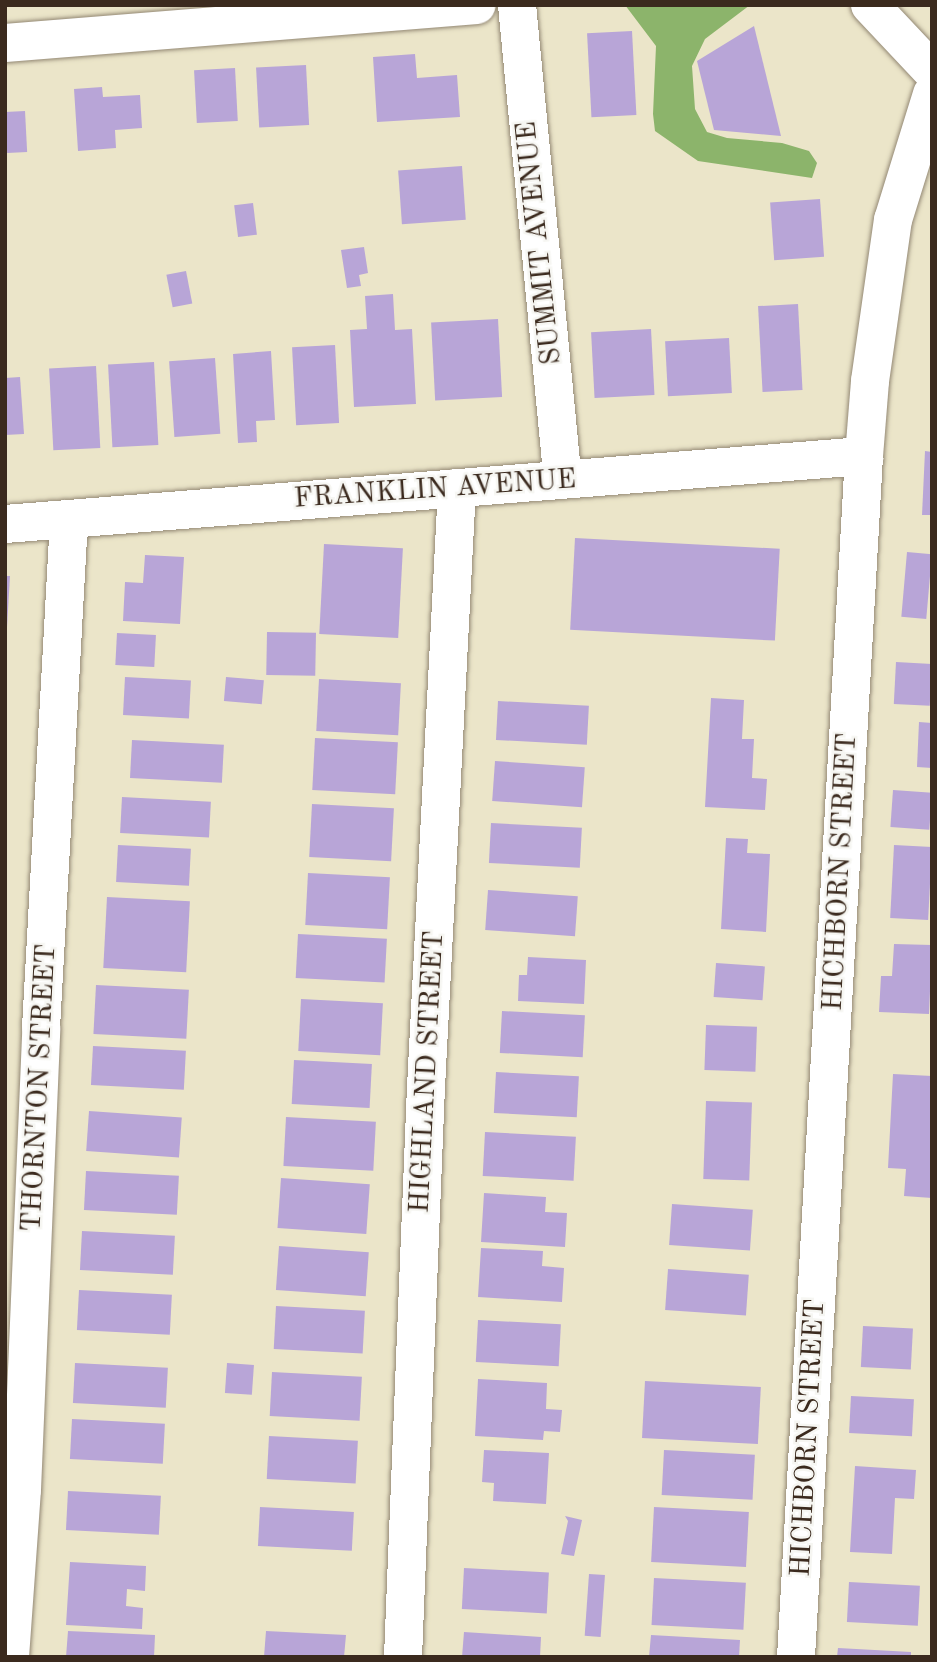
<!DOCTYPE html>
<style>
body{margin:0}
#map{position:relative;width:937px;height:1662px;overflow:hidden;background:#ebe5c9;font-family:"Old Standard TT",serif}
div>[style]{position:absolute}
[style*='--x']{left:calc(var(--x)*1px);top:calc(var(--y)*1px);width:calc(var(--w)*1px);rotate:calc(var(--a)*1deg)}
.forest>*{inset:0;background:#8cb46b}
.building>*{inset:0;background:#b8a5d7;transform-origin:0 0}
.roads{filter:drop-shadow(0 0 2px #938874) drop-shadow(0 0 2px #938874)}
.minor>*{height:38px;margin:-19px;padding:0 19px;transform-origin:19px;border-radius:19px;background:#fff}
.tertiary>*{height:38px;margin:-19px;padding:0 19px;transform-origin:19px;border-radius:19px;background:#fff}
.trunk>*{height:38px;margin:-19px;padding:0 19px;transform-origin:19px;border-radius:19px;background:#fff}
span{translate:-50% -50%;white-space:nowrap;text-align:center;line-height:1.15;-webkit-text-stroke:5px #f6f6f2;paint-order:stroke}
.street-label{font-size:28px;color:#3b2a1e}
.frame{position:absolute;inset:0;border:7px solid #3b2a1e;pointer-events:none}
</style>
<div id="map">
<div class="forest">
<div style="clip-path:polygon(625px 5px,750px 5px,705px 39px,692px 66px,695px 109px,707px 132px,727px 138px,782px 143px,809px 151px,817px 163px,812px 178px,698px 161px,655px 131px,653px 114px,656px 46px)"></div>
</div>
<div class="building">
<div style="clip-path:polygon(754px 26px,781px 136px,714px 130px,697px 61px)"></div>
<div style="left:632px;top:31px;width:84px;height:45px;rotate:87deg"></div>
<div style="clip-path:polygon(415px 54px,417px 78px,457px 75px,460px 117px,377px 122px,373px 57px)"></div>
<div style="left:306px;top:65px;width:60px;height:50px;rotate:87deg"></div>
<div style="left:235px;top:68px;width:53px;height:41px;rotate:87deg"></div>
<div style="clip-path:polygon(102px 87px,103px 97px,140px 95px,142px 128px,115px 130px,116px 148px,78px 151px,74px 89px)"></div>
<div style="left:25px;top:111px;width:41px;height:20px;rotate:87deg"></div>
<div style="left:462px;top:166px;width:54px;height:64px;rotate:86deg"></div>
<div style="left:820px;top:199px;width:58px;height:50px;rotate:86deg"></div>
<div style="left:253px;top:203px;width:32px;height:19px;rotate:83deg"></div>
<div style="clip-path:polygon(364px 247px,368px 273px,359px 275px,361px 286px,347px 288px,341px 250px)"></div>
<div style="left:186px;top:271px;width:33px;height:20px;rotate:79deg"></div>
<div style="clip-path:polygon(393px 294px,395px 330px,412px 329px,416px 404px,354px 407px,350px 330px,367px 329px,365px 296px)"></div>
<div style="left:798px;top:304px;width:86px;height:40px;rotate:87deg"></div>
<div style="left:498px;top:319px;width:78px;height:67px;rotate:87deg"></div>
<div style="left:651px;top:329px;width:66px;height:60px;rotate:87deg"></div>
<div style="left:729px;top:338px;width:55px;height:64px;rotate:87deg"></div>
<div style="left:335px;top:345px;width:78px;height:43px;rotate:87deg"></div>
<div style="clip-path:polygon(271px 351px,275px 420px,256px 421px,257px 442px,238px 443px,233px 354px)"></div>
<div style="left:215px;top:358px;width:76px;height:46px;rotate:86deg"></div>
<div style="left:154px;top:362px;width:83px;height:46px;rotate:87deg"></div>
<div style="left:96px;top:366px;width:82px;height:47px;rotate:87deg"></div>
<div style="clip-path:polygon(20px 377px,24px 434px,5px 435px,5px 378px)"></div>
<div style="clip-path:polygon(925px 451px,932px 452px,932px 515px,922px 515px)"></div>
<div style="left:575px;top:538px;width:205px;height:92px;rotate:3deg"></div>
<div style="left:324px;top:544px;width:79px;height:90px;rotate:3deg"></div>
<div style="left:907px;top:552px;width:25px;height:65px;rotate:5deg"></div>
<div style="clip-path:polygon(145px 555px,184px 557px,180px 624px,123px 621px,125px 582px,143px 583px)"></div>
<div style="clip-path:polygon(5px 576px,10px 576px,7px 627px,5px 627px)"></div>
<div style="left:267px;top:632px;width:49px;height:43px;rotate:1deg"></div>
<div style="left:117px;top:633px;width:39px;height:32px;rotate:3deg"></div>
<div style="left:896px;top:662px;width:36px;height:42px;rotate:3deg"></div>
<div style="left:125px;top:677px;width:66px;height:38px;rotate:3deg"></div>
<div style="left:226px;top:677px;width:38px;height:24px;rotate:5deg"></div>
<div style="left:319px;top:679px;width:82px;height:52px;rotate:3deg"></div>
<div style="clip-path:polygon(711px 698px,744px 700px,742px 739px,754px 739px,752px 778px,767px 779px,765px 810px,705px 807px)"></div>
<div style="left:498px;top:701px;width:91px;height:39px;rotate:3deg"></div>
<div style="clip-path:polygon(919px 722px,932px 723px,932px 768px,917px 767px)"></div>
<div style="left:315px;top:738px;width:83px;height:52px;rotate:3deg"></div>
<div style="left:132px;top:740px;width:92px;height:38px;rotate:3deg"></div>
<div style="left:495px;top:761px;width:90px;height:40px;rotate:4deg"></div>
<div style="left:893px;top:790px;width:39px;height:37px;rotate:4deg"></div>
<div style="left:122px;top:797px;width:89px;height:36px;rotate:3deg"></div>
<div style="left:312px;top:804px;width:82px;height:53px;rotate:3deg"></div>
<div style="left:491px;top:823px;width:91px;height:40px;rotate:3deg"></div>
<div style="clip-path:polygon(726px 838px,748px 839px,747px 853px,770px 854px,766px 932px,721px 929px)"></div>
<div style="left:118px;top:845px;width:73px;height:37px;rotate:3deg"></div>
<div style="left:894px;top:845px;width:38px;height:73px;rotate:3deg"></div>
<div style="left:308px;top:873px;width:82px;height:52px;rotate:3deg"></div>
<div style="left:488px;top:890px;width:90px;height:40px;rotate:4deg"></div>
<div style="left:107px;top:897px;width:83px;height:71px;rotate:3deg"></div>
<div style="left:298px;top:934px;width:89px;height:44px;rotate:3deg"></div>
<div style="clip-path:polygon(894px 944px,932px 945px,929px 1014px,879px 1012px,881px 976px,892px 976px)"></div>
<div style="clip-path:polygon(528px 957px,586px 960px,584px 1004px,518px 1001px,519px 975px,527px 975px)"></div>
<div style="left:716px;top:963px;width:49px;height:34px;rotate:4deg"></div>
<div style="left:96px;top:985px;width:93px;height:49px;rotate:3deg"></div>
<div style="left:301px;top:999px;width:82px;height:52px;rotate:3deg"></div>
<div style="left:502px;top:1011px;width:83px;height:42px;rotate:3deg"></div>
<div style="left:706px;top:1025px;width:51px;height:45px;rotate:2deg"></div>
<div style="left:93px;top:1046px;width:93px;height:39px;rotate:3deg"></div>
<div style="left:294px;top:1060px;width:78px;height:44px;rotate:3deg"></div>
<div style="left:496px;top:1072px;width:83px;height:41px;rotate:3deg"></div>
<div style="clip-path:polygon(893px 1074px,932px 1076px,932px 1198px,904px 1196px,906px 1169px,888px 1168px)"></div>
<div style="left:706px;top:1101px;width:46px;height:78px;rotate:2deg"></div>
<div style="left:89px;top:1111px;width:93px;height:40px;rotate:4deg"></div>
<div style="left:286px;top:1117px;width:90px;height:49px;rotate:3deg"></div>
<div style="left:485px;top:1132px;width:91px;height:44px;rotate:3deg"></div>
<div style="left:86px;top:1171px;width:93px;height:39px;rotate:3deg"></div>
<div style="left:281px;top:1178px;width:89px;height:50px;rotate:4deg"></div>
<div style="clip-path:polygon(484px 1193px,546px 1197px,545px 1212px,567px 1213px,565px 1247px,481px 1242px)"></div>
<div style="left:672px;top:1204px;width:81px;height:41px;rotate:4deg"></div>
<div style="left:82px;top:1231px;width:93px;height:39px;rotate:3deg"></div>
<div style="left:279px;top:1246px;width:90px;height:44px;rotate:4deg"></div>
<div style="clip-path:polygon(481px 1248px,543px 1251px,542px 1266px,564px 1268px,562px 1302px,478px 1297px)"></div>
<div style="left:668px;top:1269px;width:81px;height:41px;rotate:4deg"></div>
<div style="left:79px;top:1290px;width:93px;height:40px;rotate:3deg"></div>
<div style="left:276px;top:1306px;width:89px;height:43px;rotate:3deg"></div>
<div style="left:478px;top:1320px;width:83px;height:42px;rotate:3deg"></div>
<div style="left:863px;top:1326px;width:50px;height:41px;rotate:3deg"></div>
<div style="left:75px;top:1363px;width:93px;height:40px;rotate:3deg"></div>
<div style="left:227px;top:1363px;width:27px;height:30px;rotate:4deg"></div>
<div style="left:272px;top:1372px;width:90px;height:44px;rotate:3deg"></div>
<div style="clip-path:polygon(478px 1379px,547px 1383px,546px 1409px,562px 1410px,560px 1432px,544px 1431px,543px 1440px,475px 1436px)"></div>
<div style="left:645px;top:1381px;width:116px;height:57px;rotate:3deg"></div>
<div style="left:851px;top:1396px;width:63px;height:37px;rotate:3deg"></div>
<div style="left:72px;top:1419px;width:93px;height:40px;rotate:3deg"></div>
<div style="left:269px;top:1436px;width:89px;height:43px;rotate:3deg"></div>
<div style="clip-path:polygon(484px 1450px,549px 1453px,546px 1504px,493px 1501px,494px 1483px,482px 1482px)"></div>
<div style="left:664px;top:1450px;width:91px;height:45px;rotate:3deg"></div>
<div style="clip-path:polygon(855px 1466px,916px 1470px,914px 1499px,895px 1498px,892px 1554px,850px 1552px)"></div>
<div style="left:68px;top:1491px;width:93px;height:39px;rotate:3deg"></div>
<div style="left:260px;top:1507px;width:94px;height:39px;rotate:3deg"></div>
<div style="left:654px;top:1507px;width:95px;height:55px;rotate:3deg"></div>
<div style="clip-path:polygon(565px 1516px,582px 1520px,574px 1556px,561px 1554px,568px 1521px)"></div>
<div style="clip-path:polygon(70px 1562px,146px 1566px,145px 1591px,127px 1589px,126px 1606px,143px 1608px,142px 1629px,66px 1625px)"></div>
<div style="left:464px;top:1568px;width:85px;height:41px;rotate:3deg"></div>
<div style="left:589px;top:1574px;width:16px;height:62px;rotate:4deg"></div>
<div style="left:654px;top:1578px;width:92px;height:47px;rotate:3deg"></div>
<div style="left:849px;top:1582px;width:71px;height:40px;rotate:3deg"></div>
<div style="clip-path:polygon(68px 1631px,155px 1635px,154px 1657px,66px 1657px)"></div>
<div style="clip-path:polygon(266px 1631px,346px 1635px,344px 1657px,264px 1657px)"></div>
<div style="clip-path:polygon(464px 1632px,541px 1637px,540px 1657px,462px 1657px)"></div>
<div style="clip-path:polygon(651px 1635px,740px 1640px,739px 1657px,649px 1657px)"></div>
<div style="clip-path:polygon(838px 1648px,911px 1652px,911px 1657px,837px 1657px)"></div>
</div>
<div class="roads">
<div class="minor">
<div style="--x:517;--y:5;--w:477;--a:84.5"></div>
<div style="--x:5;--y:43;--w:473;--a:-4.6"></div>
<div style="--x:10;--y:1657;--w:167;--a:-85.9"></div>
<div style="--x:22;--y:1490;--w:462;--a:-87.6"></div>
<div style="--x:41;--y:1028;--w:510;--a:-86.85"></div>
<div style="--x:403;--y:1657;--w:570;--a:-87.69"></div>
<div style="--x:426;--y:1087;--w:600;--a:-87.04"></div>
<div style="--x:796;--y:1657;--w:1203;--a:-86.76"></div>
</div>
<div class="tertiary">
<div style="--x:5;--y:524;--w:862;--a:-4.53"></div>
<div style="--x:864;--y:456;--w:75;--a:-85.4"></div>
<div style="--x:870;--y:381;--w:163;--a:-81.9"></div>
<div style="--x:893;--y:220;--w:132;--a:-72.8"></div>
</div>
<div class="trunk">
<div style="--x:870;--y:5;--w:91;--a:46.8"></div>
</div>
</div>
<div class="street-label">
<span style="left:540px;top:243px;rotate:-96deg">SUMMIT AVENUE</span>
<span style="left:435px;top:490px;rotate:-4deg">FRANKLIN AVENUE</span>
<span style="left:841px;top:872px;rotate:-87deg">HICHBORN STREET</span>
<span style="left:428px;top:1072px;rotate:-87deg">HIGHLAND STREET</span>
<span style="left:40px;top:1088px;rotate:-87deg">THORNTON STREET</span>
<span style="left:809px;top:1438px;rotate:-87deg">HICHBORN STREET</span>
</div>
<div class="frame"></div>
</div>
